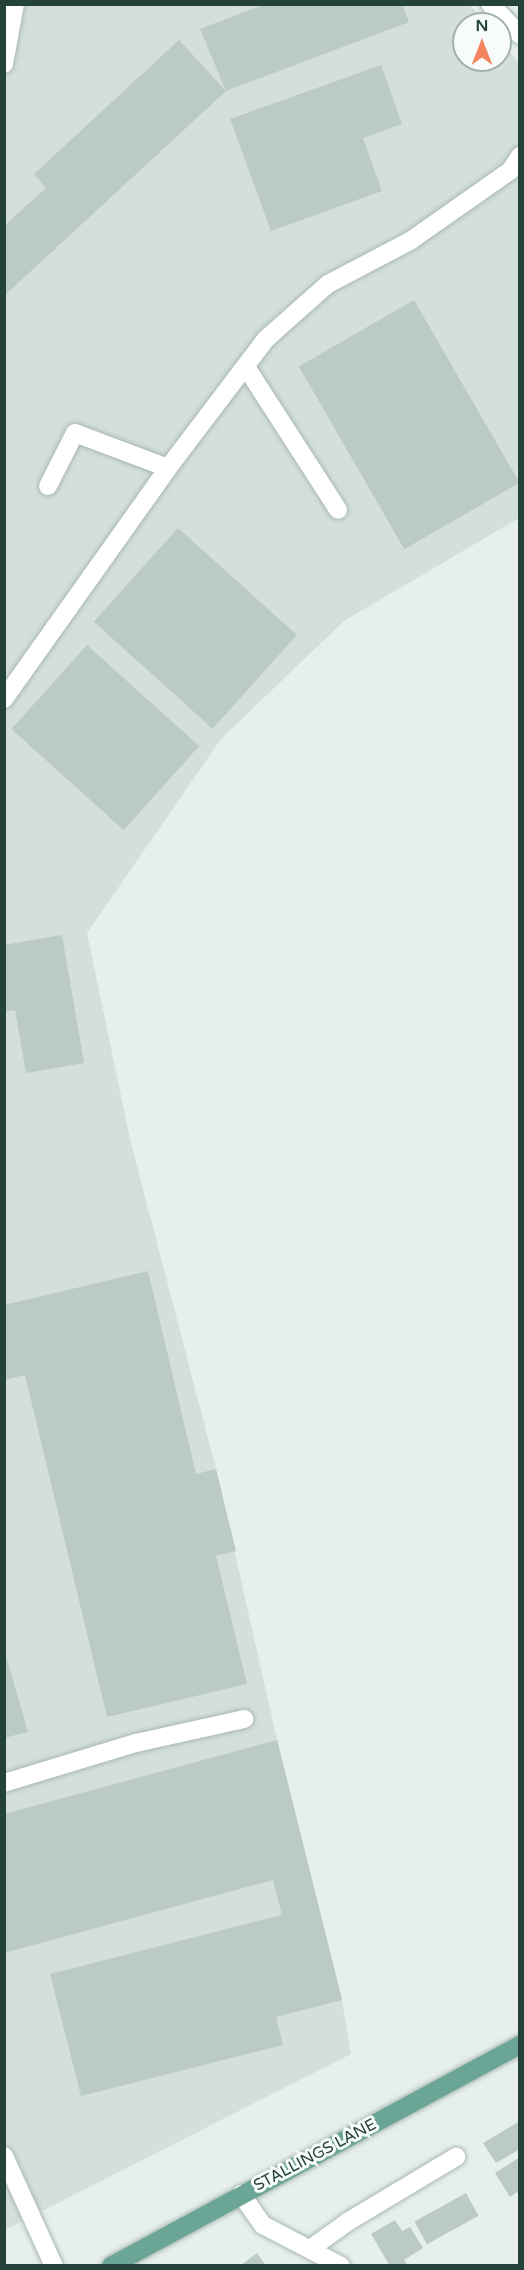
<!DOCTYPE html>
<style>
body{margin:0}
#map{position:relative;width:524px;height:2270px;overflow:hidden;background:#e6efeb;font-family:"Varela Round",sans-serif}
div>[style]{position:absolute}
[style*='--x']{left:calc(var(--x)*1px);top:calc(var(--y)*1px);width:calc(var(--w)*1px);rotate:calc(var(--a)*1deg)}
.built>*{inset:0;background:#d4dfda}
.building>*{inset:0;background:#bbcac4;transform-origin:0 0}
.roads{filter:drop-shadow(0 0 2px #a8b8b2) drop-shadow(0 0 2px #a8b8b2)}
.minor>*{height:18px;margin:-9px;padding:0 9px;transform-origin:9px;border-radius:9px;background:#fff}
.major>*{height:18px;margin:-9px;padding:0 9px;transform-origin:9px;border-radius:9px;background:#6aa596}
span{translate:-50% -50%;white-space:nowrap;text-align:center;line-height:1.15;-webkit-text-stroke:6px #f7fbf9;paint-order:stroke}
.street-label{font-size:16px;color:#24423a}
.frame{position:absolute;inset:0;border:6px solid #24423a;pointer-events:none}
.north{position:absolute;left:452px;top:12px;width:60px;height:60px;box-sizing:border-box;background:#f7fbf9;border:2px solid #a3b1ad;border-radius:50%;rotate:0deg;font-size:16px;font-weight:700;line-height:24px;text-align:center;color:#24423a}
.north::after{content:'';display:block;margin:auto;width:21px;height:27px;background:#f4845f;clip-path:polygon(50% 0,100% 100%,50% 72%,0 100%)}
</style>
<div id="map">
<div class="built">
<div style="clip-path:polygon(5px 5px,470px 5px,486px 24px,464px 24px,464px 60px,500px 60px,500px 40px,519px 63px,519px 518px,344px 621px,221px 739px,87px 933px,130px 1139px,216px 1469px,277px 1740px,342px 2000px,351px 2054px,5px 2230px)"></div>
</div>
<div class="building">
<div style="clip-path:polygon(266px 4px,402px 4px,409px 22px,226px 91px,4px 296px,4px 226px,46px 188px,34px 174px,179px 40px,226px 91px,200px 29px)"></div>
<div style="clip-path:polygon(381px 65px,402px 124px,363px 138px,382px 191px,271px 231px,230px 119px)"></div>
<div style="left:414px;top:300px;width:211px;height:133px;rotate:60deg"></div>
<div style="left:178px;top:528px;width:160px;height:126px;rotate:42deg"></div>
<div style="left:87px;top:645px;width:151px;height:113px;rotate:42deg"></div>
<div style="clip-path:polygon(62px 935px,84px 1063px,26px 1073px,15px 1010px,4px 1012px,4px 945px)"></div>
<div style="clip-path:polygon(148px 1271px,196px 1474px,216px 1469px,236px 1551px,216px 1556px,247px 1684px,107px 1717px,25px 1375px,4px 1380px,4px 1305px)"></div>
<div style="clip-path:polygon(4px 1649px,28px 1732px,4px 1738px)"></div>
<div style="clip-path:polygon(277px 1740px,342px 2000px,276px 2017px,283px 2045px,81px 2096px,50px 1974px,282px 1915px,273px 1880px,4px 1953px,4px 1814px)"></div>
<div style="clip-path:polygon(520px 2121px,520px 2149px,496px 2163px,483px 2143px)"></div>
<div style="clip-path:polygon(520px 2157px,520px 2190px,510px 2197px,495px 2173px)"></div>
<div style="left:466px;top:2193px;width:26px;height:59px;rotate:61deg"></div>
<div style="clip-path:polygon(395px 2220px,402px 2231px,410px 2227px,423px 2248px,404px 2260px,408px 2266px,390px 2266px,371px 2234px)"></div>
<div style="clip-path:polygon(257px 2253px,266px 2266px,240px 2266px)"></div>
</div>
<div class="roads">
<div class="minor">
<div style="--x:490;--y:4;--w:43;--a:45.9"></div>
<div style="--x:4;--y:64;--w:61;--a:-79.6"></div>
<div style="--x:246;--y:367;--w:170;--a:57.2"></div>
<div style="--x:48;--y:486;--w:59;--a:-63"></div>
<div style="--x:75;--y:433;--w:99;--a:20.6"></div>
<div style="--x:4;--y:699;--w:283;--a:-54.6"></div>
<div style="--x:168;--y:468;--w:162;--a:-52.8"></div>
<div style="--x:266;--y:339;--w:83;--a:-41.6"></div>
<div style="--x:328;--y:284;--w:93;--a:-27.7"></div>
<div style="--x:410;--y:241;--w:123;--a:-35.1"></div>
<div style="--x:511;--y:170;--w:17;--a:-57"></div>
<div style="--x:4;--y:1783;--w:138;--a:-16.9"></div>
<div style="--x:136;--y:1743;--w:111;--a:-12.5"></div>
<div style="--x:4;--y:2156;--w:121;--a:65.6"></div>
<div style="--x:241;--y:2194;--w:38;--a:55"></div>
<div style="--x:263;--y:2225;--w:88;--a:27.7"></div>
<div style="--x:310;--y:2249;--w:48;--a:-35.7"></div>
<div style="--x:349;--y:2221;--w:125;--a:-30.9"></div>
</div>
<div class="major">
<div style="--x:111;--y:2266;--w:465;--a:-28.4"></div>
</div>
</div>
<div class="street-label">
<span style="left:315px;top:2155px;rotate:-28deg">STALLINGS LANE</span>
</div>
<div class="frame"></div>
<div class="north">N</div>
</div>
